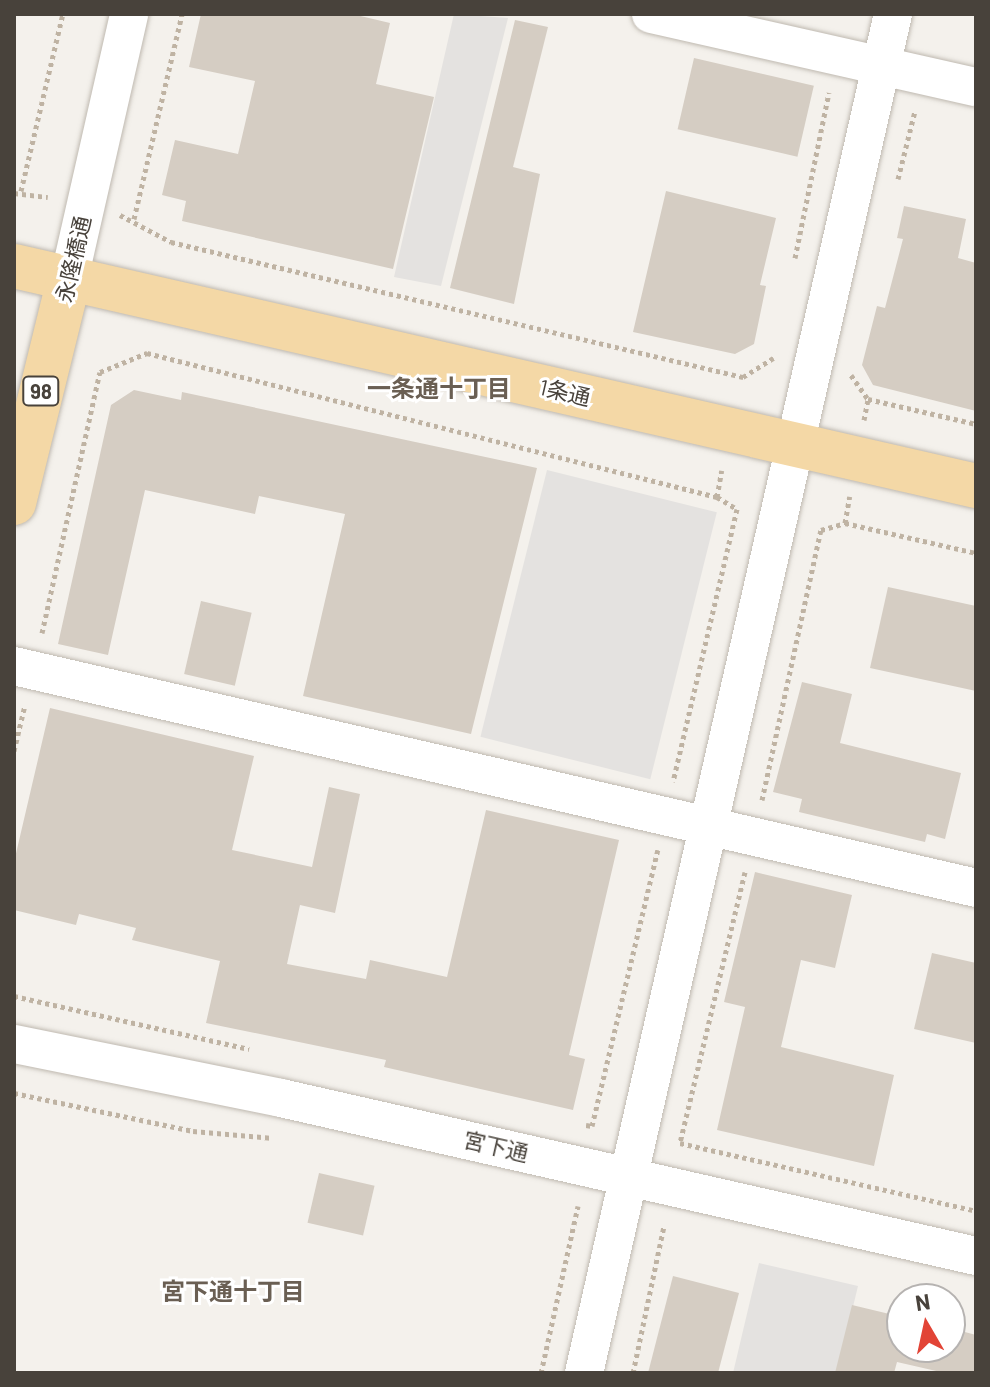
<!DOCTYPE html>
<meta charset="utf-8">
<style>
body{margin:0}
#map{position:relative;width:990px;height:1387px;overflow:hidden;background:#f4f1ec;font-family:Barlow,"Noto Sans JP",sans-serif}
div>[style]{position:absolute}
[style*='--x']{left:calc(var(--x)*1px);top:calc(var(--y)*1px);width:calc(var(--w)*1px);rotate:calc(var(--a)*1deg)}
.parking>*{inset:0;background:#e4e2e0;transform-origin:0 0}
.building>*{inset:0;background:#d5cdc3;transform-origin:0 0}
.path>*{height:5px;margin-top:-2.5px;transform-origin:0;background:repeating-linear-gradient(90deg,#bfb3a3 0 4px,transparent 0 8px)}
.roads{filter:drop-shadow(0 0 2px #bfb9b0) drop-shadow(0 0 2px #bfb9b0)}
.minor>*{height:38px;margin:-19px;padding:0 19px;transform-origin:19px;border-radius:19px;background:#fff}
.major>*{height:44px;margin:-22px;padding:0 22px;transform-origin:22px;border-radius:22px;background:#f4d8a6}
span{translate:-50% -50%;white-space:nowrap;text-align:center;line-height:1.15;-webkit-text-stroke:6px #fff;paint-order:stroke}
.shield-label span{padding:2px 6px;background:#fff;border:2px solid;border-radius:6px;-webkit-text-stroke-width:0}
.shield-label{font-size:20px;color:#48423b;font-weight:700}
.street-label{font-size:22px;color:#48423b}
.neighbourhood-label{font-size:24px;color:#6a5f53;font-weight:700}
.frame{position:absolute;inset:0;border:16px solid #48423b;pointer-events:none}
.north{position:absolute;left:886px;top:1283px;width:80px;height:80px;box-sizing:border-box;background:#fff;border:2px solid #b6b3b1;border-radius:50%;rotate:351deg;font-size:22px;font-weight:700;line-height:32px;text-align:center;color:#48423b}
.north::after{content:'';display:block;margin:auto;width:28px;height:36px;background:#e24436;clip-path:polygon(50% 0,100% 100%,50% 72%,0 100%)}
</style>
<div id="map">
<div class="parking">
<div style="clip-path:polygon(454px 14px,508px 18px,441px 286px,394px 277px)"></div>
<div style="left:547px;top:470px;width:175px;height:275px;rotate:14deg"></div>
<div style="clip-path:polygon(759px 1263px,858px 1286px,837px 1373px,733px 1373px)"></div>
</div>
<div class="building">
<div style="clip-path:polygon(201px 14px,352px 14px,390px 23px,376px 84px,434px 97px,393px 269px,182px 221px,186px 201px,162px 195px,175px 140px,238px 154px,255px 81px,189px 67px)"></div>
<div style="clip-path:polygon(515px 20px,548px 27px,513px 167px,540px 174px,514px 304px,450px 288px)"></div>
<div style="left:694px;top:58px;width:123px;height:73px;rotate:13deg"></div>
<div style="clip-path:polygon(666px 191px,776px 218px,760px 285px,766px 286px,754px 344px,735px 354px,633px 332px)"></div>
<div style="clip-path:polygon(904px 206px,966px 219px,958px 258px,976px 263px,976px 411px,873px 385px,862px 365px,877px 306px,885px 308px,903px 239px,897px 238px)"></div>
<div style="clip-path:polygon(134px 390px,181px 400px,182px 392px,537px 468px,471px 734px,303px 696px,345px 514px,259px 496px,255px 514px,145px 490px,108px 655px,58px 644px,111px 405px)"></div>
<div style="clip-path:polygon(888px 587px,976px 606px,976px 691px,870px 668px)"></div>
<div style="left:201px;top:601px;width:52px;height:75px;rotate:13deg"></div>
<div style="clip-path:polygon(802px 682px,852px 694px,840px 743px,961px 773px,945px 839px,927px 834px,925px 842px,799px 812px,802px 799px,773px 792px)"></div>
<div style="clip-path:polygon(50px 708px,254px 756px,232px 850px,312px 867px,329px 787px,360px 794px,335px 913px,300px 905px,287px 964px,366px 979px,370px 960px,447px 977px,486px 810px,619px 840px,569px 1055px,585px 1059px,573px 1110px,384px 1067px,386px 1060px,206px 1023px,220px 961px,132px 940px,136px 928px,79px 914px,76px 925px,14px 910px,14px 862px)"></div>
<div style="clip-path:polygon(755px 872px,852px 895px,835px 968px,801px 960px,781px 1047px,894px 1075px,874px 1166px,717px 1130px,745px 1007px,724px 1002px)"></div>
<div style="clip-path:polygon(932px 953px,976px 963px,976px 1043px,914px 1029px)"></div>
<div style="left:319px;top:1173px;width:57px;height:51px;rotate:13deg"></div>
<div style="clip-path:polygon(673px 1276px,739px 1293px,718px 1373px,648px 1373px)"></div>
<div style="clip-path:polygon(852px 1305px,902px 1317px,902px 1347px,950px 1347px,950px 1328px,976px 1335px,976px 1373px,945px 1373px,897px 1362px,894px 1373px,835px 1373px)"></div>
</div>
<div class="path">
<div style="--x:898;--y:179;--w:70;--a:-76"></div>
<div style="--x:21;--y:191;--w:182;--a:-76.7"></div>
<div style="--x:14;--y:193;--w:34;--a:7"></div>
<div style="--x:120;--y:215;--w:58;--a:27.9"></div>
<div style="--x:171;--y:242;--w:588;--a:13.28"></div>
<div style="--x:743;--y:377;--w:36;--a:-32"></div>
<div style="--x:134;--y:219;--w:211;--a:-76.8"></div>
<div style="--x:795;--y:258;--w:169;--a:-78.4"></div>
<div style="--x:851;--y:375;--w:29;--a:55"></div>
<div style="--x:868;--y:399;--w:111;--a:13"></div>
<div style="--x:864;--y:420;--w:21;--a:-79"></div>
<div style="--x:717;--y:497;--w:27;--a:-80"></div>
<div style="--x:845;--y:523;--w:27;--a:-80"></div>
<div style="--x:42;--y:633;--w:267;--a:-77.5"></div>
<div style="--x:100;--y:372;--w:51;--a:-22"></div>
<div style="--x:147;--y:353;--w:588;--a:14.18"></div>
<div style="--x:717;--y:497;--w:23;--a:31"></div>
<div style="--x:737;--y:509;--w:280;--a:103.2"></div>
<div style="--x:14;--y:751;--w:47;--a:-76.6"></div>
<div style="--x:762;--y:800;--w:276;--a:-77.7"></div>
<div style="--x:821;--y:530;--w:25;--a:-16"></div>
<div style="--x:845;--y:523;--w:134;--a:12.9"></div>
<div style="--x:745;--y:872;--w:279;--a:103.5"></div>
<div style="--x:680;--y:1143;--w:304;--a:12.9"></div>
<div style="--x:14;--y:996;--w:241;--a:12.7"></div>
<div style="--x:14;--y:1093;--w:183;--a:12"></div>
<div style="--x:193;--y:1131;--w:80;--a:5"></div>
<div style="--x:586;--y:1125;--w:6;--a:9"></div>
<div style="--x:592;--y:1126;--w:284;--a:-76.6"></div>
<div style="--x:541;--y:1373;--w:171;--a:-77.5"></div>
<div style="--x:633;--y:1373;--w:150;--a:-78.1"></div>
</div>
<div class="roads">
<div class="minor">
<div style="--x:651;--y:14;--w:333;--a:12.7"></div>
<div style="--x:69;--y:279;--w:272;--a:-77.2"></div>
<div style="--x:14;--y:666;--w:987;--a:12.99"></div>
<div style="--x:14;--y:1044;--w:272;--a:11.4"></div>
<div style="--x:281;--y:1098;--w:713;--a:12.81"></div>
<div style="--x:584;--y:1373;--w:1394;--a:-77.19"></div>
</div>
<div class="major">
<div style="--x:14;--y:266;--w:987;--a:12.88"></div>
<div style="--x:14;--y:503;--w:231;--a:-76.2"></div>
</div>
</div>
<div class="shield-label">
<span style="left:41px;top:391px">98</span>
</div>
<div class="street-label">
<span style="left:73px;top:259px;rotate:-77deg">永隆橋通</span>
<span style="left:565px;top:392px;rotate:13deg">1条通</span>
<span style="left:496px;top:1146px;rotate:13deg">宮下通</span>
</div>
<div class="neighbourhood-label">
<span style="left:439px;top:388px">一条通十丁目</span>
<span style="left:233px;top:1291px">宮下通十丁目</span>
</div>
<div class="frame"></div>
<div class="north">N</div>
</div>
